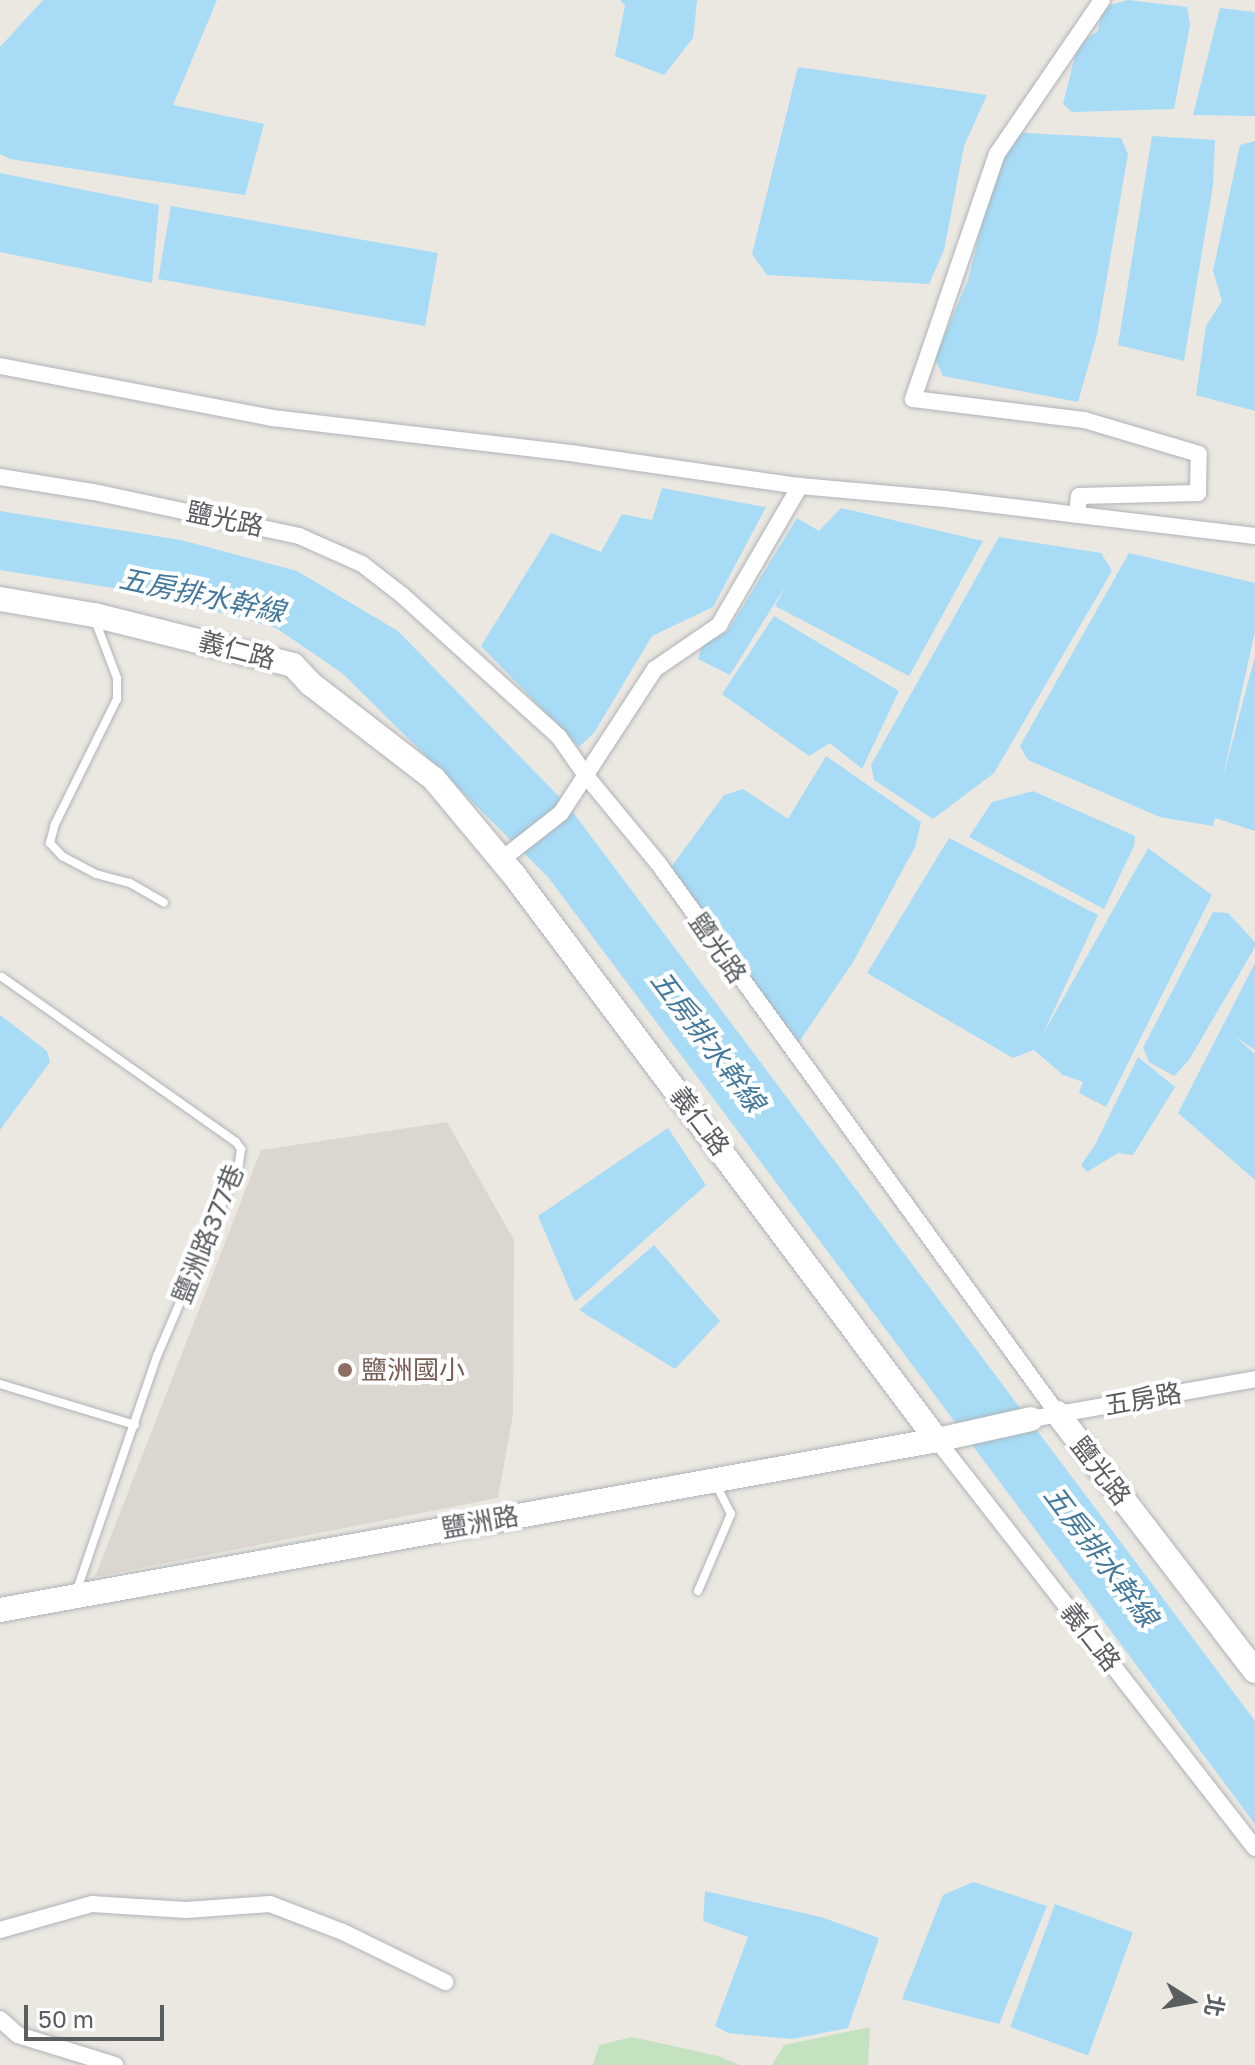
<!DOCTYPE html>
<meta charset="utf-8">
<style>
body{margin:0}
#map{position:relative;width:1255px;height:2065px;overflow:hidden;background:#ebe8e2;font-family:"Golos Text","Noto Sans TC",sans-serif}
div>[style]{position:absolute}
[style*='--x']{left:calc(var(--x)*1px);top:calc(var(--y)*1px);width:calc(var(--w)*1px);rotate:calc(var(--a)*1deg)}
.education>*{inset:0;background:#dbd7d0}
.green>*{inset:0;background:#c4e1c0}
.water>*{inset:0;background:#a7dbf6;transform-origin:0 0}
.roads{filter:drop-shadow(0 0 2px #afb3b6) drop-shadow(0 0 2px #afb3b6)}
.lane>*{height:8px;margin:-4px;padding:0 4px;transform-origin:4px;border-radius:4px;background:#fff}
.street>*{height:16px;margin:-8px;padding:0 8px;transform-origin:8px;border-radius:8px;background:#fff}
.secondary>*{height:24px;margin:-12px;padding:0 12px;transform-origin:12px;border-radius:12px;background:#fff}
.dots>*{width:22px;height:22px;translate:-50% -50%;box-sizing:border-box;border:4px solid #fff;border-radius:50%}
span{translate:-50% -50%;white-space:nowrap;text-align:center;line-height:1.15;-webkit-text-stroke:8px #fff;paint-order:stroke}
.street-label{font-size:26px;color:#5a5e61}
.education-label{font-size:26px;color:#785e54}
.left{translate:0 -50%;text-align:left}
.water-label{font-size:28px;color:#44799c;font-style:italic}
.north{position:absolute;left:1151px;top:1961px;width:80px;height:80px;-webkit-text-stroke:6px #fff;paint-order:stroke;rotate:101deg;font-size:22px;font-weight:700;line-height:32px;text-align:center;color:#5a5e61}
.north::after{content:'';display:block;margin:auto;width:28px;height:36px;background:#5a5e61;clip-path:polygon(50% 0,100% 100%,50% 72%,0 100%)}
.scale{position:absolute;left:24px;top:2005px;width:140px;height:36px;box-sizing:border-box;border:4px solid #5a5e61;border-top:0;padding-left:10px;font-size:24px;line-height:28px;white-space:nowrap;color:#5a5e61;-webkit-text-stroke:6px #fff;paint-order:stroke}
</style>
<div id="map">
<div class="education">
<div style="clip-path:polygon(447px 1122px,514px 1240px,513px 1414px,498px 1498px,95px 1577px,261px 1150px)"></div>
</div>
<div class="green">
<div style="clip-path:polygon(870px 2027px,868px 2065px,772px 2065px,784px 2045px)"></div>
<div style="clip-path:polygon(632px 2037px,718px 2056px,739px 2065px,593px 2065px,599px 2045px)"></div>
</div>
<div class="water">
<div style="clip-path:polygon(43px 0,217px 0,173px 105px,264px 124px,245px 195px,10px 159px,0 154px,0 47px)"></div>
<div style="clip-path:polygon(620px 0,697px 0,693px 38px,664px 75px,615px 56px,625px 5px)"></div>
<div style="clip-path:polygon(1128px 0,1187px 7px,1190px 25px,1174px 109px,1072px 112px,1063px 104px,1078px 44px,1098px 31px,1103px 7px)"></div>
<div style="clip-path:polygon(1220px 8px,1255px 12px,1255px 116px,1193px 115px)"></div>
<div style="clip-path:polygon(798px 67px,987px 95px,964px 146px,944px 250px,929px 284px,767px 275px,752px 254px)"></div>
<div style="clip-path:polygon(1005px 132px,1121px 138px,1128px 154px,1097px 335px,1078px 402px,943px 376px,935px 358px,968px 280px)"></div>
<div style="clip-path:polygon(1152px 136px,1215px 140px,1213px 185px,1184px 361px,1118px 345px)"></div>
<div style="clip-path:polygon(1255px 141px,1255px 411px,1196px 395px,1206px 326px,1222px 301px,1213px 271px,1240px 145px)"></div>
<div style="clip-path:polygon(0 173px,159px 205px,152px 283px,0 252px)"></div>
<div style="left:171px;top:206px;width:271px;height:74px;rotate:10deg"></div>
<div style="clip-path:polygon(662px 488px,766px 507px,713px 607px,652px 636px,594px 733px,579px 747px,481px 646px,551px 533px,601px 552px,622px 514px,652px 520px)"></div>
<div style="clip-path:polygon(841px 508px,983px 541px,909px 676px,775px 606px,786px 585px,730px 675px,698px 659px,702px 646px,728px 631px,797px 518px,819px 531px)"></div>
<div style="clip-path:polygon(0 511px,181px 540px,297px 571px,398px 631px,569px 807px,1255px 1721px,1255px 1824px,548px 877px,342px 673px,276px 628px,158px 595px,0 570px)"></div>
<div style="clip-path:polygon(999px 537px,1101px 553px,1112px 571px,994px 773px,933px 819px,874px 780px,871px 765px)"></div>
<div style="clip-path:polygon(1129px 553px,1255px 583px,1255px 631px,1222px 781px,1255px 656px,1255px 831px,1215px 818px,1213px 826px,1160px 817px,1028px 760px,1020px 746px)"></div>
<div style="clip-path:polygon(774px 616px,899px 691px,862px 769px,830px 743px,809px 756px,722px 694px)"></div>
<div style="clip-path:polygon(826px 756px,921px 822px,915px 847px,853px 962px,799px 1042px,666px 874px,724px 795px,743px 789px,788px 819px)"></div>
<div style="clip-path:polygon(1033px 791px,1135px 836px,1134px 846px,1104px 909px,969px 837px,992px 802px)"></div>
<div style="clip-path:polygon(949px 838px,1098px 915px,1042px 1036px,1148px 848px,1212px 895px,1106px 1107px,1079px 1093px,1083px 1082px,1063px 1075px,1034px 1050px,1013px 1058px,867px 973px)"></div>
<div style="clip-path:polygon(1213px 912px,1228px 913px,1255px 942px,1255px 947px,1189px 1060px,1174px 1076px,1149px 1062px,1143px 1048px)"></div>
<div style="clip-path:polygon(1255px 963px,1255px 1050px,1234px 1036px,1255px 1054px,1255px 1180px,1178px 1113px)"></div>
<div style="clip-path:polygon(0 1015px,47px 1051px,50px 1062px,0 1130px)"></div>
<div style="clip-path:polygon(1138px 1057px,1175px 1087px,1133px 1155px,1118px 1153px,1087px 1172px,1081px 1165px,1095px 1145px)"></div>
<div style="clip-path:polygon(668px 1128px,706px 1185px,575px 1302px,538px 1216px)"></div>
<div style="clip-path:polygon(654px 1245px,720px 1321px,675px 1369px,579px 1310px)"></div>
<div style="clip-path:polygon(973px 1882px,1047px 1906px,999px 2024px,902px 1999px,943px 1895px)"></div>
<div style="clip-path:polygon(705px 1891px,821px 1917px,879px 1938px,848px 2028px,792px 2039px,728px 2033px,715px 2026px,748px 1937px,703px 1921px)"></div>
<div style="left:1055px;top:1904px;width:83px;height:131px;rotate:20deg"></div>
</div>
<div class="roads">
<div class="lane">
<div style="--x:95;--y:620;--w:62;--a:69.2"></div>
<div style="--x:117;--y:678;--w:21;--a:90"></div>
<div style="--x:117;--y:699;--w:140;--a:116.4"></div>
<div style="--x:55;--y:824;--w:20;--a:105"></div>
<div style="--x:50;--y:843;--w:18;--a:47"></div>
<div style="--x:62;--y:856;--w:38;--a:28"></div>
<div style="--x:96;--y:874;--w:35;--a:15"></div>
<div style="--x:130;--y:883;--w:39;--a:30"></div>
<div style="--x:2;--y:977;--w:286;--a:35.2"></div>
<div style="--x:236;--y:1142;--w:9;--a:54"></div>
<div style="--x:241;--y:1149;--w:15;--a:98"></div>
<div style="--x:239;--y:1164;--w:209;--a:113.1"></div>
<div style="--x:157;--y:1356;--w:250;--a:108.9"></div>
<div style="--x:0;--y:1384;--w:141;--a:16.9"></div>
<div style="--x:698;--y:1591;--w:84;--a:-66.8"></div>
<div style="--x:731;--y:1514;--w:34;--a:-117"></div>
</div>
<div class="street">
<div style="--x:0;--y:366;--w:277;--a:10.8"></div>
<div style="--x:272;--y:418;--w:307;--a:6.7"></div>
<div style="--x:577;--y:454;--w:225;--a:8.2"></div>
<div style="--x:800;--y:486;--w:146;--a:5.1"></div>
<div style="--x:945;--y:499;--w:312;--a:6.8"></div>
<div style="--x:0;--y:477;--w:95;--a:9.1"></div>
<div style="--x:94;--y:492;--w:210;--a:12.1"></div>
<div style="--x:299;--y:536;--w:69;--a:24"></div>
<div style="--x:362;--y:564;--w:51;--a:37.8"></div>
<div style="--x:402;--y:595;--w:212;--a:42.1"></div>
<div style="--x:559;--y:737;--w:49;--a:55"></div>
<div style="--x:587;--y:777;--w:112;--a:50.5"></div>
<div style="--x:658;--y:863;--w:679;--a:54.04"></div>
<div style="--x:1077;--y:515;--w:19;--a:-84"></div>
<div style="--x:1079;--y:496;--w:119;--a:-1.4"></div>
<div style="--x:1198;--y:493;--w:39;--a:-89"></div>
<div style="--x:1199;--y:454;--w:120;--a:-163.5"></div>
<div style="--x:1084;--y:420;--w:172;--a:-173"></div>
<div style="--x:913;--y:399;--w:259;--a:-71.1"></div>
<div style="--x:997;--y:154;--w:186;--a:-55.7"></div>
<div style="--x:501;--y:860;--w:76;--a:-38.1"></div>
<div style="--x:561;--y:813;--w:172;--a:-56.9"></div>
<div style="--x:655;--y:669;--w:78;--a:-34.5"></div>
<div style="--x:719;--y:625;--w:161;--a:-59.8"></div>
<div style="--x:1031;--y:1419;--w:228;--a:-10.1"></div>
<div style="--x:937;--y:1440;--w:517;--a:52.07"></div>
<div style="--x:0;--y:1930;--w:96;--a:-15.8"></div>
<div style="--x:92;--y:1904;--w:94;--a:3.7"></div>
<div style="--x:186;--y:1910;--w:84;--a:-4.1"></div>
<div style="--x:270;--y:1904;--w:78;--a:21"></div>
<div style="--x:343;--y:1932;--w:114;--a:26.1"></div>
<div style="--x:0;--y:2019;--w:24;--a:42"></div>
<div style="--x:18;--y:2035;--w:102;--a:17.2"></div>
</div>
<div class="secondary">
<div style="--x:0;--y:599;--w:95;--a:9.7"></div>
<div style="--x:94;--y:615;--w:205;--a:14.1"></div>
<div style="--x:293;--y:665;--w:26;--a:47"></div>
<div style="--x:311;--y:684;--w:155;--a:37.7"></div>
<div style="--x:434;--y:779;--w:125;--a:50.2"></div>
<div style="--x:514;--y:875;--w:706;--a:53.18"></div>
<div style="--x:1057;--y:1413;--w:325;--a:52.5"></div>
<div style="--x:0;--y:1610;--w:952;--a:-10.28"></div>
<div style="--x:937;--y:1440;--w:96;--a:-12.6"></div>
</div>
</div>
<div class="dots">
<div style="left:345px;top:1370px;background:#8d6e63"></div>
</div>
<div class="street-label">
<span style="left:225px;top:519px;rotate:12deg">鹽光路</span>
<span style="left:237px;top:650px;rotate:15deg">義仁路</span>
<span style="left:718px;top:948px;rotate:55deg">鹽光路</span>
<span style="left:700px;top:1121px;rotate:53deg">義仁路</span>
<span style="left:208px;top:1234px;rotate:-68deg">鹽洲路377巷</span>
<span style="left:1143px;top:1399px;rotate:-10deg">五房路</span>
<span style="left:1101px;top:1471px;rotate:52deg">鹽光路</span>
<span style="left:480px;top:1522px;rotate:-10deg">鹽洲路</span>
<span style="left:1091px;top:1637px;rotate:52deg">義仁路</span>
</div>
<div class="education-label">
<span class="left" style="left:361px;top:1370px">鹽洲國小</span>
</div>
<div class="water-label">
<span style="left:202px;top:595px;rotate:12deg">五房排水幹線</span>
<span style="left:708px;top:1041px;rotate:53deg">五房排水幹線</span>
<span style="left:1101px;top:1556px;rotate:53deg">五房排水幹線</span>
</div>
<div class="north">北</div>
<div class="scale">50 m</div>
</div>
